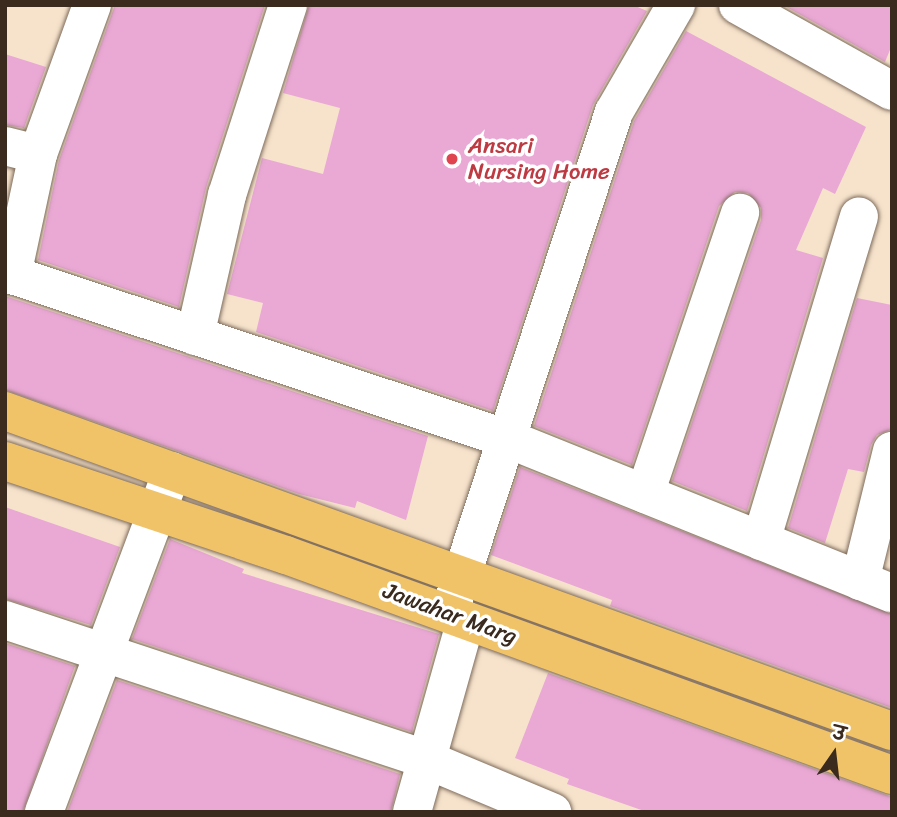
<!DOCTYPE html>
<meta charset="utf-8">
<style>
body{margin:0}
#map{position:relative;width:897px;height:817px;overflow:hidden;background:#f7e3cc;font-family:Sriracha,"Playpen Sans Deva",sans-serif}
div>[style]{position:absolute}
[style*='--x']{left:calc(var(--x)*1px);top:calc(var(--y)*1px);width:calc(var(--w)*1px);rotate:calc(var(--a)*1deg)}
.building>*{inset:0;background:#eaa8d5}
.roads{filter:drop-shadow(0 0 2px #7d6b5b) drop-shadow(0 0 2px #7d6b5b)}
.minor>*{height:38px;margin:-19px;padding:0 19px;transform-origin:19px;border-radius:19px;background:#fff}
.major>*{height:38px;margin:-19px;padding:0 19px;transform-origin:19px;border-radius:19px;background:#f1c369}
.dots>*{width:19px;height:19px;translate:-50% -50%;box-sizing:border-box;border:4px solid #fff;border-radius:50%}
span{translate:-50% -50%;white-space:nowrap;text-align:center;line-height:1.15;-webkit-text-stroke:7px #fff;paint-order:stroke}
.health-label{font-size:23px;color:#be3a42}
.left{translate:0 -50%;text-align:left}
.street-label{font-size:23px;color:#3b2a1e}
.frame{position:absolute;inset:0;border:7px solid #3b2a1e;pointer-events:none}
.north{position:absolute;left:799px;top:719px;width:70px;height:70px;-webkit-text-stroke:5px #fff;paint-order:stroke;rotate:14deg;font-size:19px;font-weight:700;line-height:28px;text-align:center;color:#3b2a1e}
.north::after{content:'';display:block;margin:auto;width:24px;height:32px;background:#3b2a1e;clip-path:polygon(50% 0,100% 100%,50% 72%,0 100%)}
</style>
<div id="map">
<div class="building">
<div style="clip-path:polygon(115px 5px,265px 5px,206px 188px,179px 307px,38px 260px,59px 160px)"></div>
<div style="clip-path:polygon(309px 5px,633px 5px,647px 11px,593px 105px,493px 411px,256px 332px,263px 303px,227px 294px,262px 158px,323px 174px,340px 108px,283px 93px)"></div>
<div style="clip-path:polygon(783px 5px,892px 5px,892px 45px,885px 62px)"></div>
<div style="clip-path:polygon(686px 31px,866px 127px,835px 194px,823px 188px,796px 250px,823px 258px,747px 511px,672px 481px,761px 220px,761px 208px,748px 193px,735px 192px,719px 206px,632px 465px,534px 426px,634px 121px)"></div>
<div style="clip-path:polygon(5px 54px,46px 67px,24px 128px,5px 125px)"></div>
<div style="clip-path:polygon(5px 296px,428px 436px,406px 520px,357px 501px,355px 508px,299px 494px,5px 390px)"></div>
<div style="clip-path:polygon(857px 298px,892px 305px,892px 419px,890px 430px,877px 435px,871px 445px,864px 472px,848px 469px,825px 543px,788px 528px)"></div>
<div style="clip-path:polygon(520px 467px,892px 614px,892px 708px,610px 606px,612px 600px,491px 555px)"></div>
<div style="clip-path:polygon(5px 507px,120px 547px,91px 625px,5px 599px)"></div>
<div style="clip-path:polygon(170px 539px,244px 569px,242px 573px,439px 634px,412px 732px,132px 639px)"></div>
<div style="clip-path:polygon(5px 643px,75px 666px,23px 812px,5px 812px)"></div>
<div style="clip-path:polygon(548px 673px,892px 797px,892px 812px,647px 812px,567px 784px,569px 779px,515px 758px)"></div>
<div style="clip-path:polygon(117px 680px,400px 774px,391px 812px,67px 812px)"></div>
</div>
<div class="roads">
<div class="minor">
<div style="--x:92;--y:5;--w:158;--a:109.9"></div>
<div style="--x:38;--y:154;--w:124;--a:102.1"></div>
<div style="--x:12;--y:275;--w:522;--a:18.3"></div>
<div style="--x:508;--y:439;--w:414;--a:21.9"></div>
<div style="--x:738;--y:5;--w:176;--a:29.2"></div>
<div style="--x:5;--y:146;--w:34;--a:14"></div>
<div style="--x:195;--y:336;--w:145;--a:-77.2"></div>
<div style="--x:227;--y:195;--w:200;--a:-72.2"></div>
<div style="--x:645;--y:494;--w:297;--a:-71.3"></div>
<div style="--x:761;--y:541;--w:339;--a:-73.2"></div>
<div style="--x:860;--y:581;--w:134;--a:-76.2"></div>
<div style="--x:451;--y:608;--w:522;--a:-71.81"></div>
<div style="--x:614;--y:112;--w:124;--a:-59.9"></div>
<div style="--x:5;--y:620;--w:442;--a:18.3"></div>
<div style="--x:425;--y:759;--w:138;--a:22.7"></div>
<div style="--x:44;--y:812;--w:364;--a:-69.4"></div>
<div style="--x:412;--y:812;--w:199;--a:-74.3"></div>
</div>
<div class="major">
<div style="--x:5;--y:411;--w:943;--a:19.84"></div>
<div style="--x:5;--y:461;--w:296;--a:18.5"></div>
<div style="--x:286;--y:555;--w:645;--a:19.95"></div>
</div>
</div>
<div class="dots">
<div style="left:452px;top:159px;background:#e0444e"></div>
</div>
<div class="health-label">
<span class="left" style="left:468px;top:159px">Ansari<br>Nursing Home</span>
</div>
<div class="street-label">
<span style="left:450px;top:614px;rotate:20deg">Jawahar Marg</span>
</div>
<div class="frame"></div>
<div class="north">उ</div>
</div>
